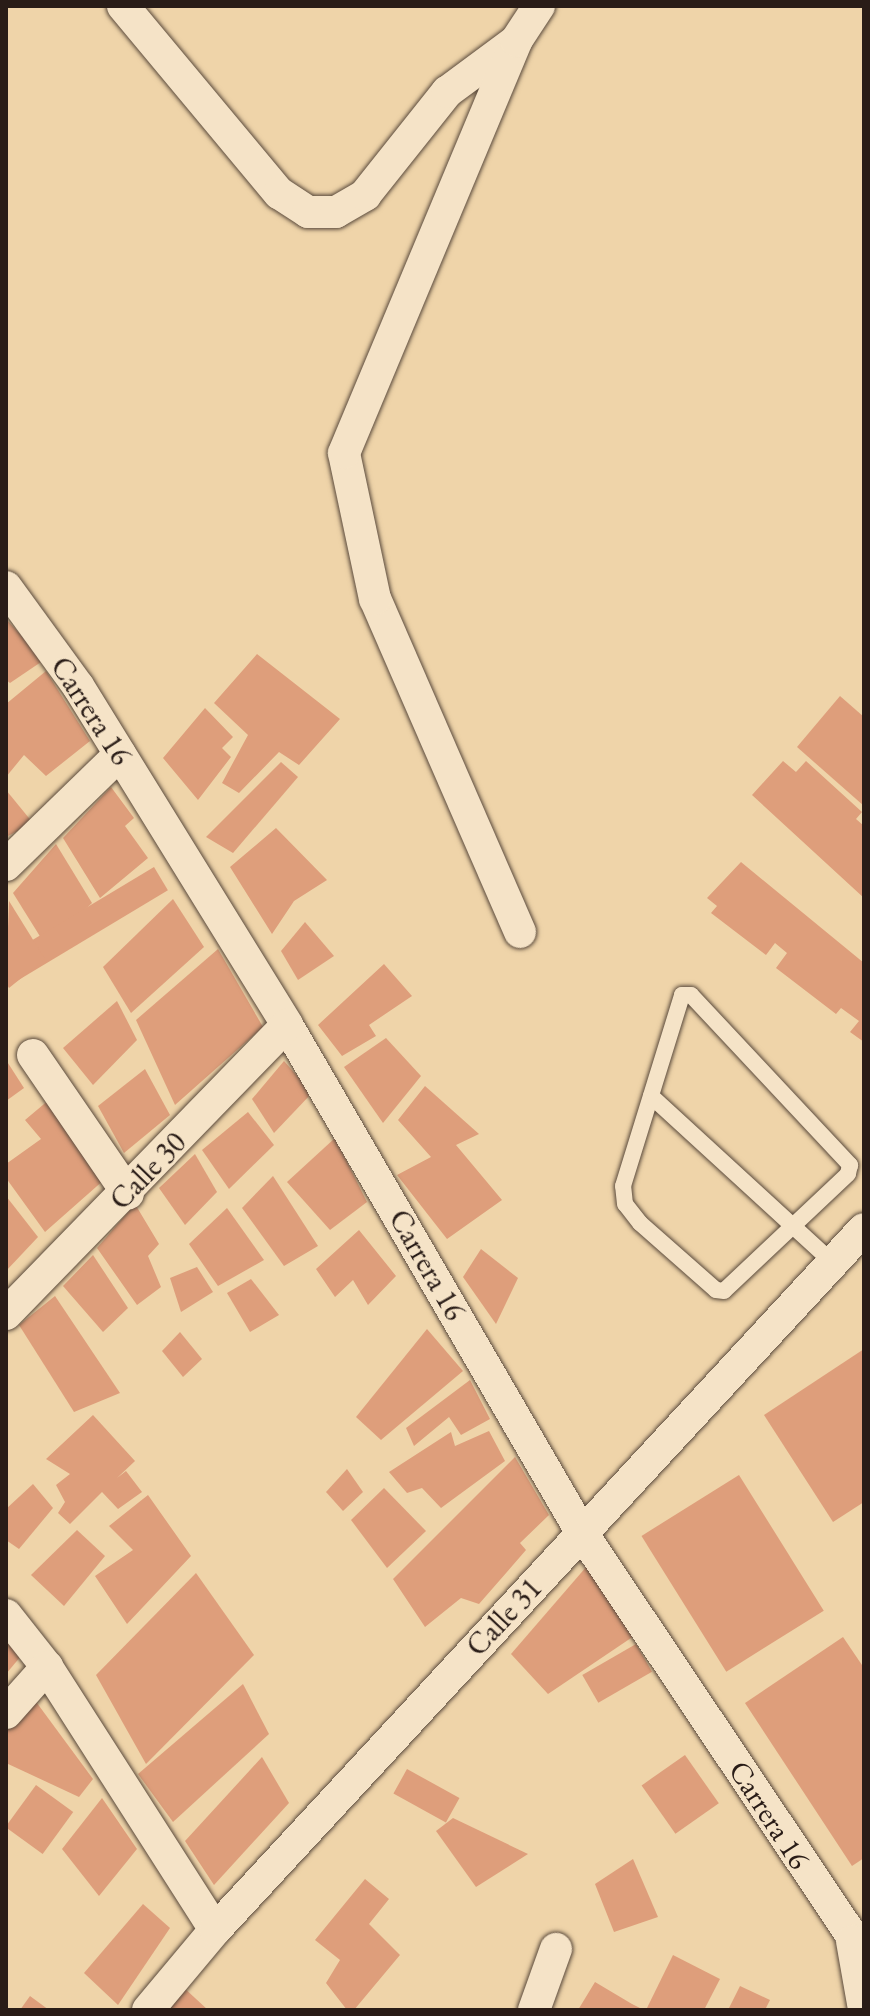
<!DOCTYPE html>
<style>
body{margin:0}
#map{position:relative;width:870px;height:2016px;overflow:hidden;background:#efd4a9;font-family:"EB Garamond",serif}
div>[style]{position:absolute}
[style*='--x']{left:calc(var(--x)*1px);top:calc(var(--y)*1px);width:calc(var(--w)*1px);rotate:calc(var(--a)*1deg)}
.building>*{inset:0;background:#de9e7b;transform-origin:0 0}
.roads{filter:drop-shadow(0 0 2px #5a4a3c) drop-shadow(0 0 2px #5a4a3c)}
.lane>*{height:16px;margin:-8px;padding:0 8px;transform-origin:8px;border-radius:8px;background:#f5e3c7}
.street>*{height:32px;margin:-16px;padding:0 16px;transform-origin:16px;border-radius:16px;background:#f5e3c7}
span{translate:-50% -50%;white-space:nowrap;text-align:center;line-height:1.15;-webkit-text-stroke:6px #f5e3c7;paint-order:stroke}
.street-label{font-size:30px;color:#291c17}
.frame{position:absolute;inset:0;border:8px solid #291c17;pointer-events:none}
</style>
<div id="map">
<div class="building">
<div style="clip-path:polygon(6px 619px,44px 660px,10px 683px,6px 680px)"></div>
<div style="clip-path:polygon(257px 654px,340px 719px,299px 765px,279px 752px,239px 793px,222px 783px,248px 735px,214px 703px)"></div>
<div style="clip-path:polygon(46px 671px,90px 741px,46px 776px,24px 755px,6px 777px,6px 704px)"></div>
<div style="clip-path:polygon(840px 696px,864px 717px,864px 806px,797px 747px)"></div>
<div style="clip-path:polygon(205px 708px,233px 737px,222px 748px,231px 757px,198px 800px,163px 758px)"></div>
<div style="clip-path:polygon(783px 761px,796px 772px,806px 761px,862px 812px,856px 819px,864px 826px,864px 898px,752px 795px)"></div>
<div style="clip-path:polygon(281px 762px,298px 777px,233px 853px,206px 837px)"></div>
<div style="clip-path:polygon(111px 787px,134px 818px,125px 826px,148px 858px,100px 898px,63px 838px)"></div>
<div style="clip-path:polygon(6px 790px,33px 823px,6px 837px)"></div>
<div style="clip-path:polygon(276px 828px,327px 880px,294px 901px,272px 934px,230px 867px)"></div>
<div style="clip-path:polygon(56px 844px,92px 903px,46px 946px,13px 893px)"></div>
<div style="clip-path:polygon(741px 862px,864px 963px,864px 1042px,850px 1032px,859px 1021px,841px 1008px,836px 1014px,776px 968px,787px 953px,775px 943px,766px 955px,711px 913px,717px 906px,707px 898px)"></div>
<div style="left:154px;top:867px;width:27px;height:183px;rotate:59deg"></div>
<div style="clip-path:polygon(173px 899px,204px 947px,131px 1013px,103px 967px)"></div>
<div style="clip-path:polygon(9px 901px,45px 959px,9px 988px,6px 983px)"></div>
<div style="clip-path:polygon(305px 922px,334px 956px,298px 980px,281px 951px)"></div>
<div style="clip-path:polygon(218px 949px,263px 1027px,175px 1105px,136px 1020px)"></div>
<div style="clip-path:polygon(384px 964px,412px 996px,369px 1025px,376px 1036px,342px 1056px,318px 1025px)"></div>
<div style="clip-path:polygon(117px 1001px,137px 1040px,93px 1085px,63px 1048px)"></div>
<div style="clip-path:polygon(386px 1038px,421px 1076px,383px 1123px,344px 1067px)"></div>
<div style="clip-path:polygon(6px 1060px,24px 1088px,6px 1101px)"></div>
<div style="clip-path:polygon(284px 1061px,312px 1093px,274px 1133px,252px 1099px)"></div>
<div style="clip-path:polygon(145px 1069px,170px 1115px,124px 1153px,98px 1106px)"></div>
<div style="clip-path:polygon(425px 1086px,479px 1134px,456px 1145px,502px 1200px,447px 1239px,397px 1175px,431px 1157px,398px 1120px)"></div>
<div style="clip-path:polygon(50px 1099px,105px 1179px,45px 1232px,6px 1178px,6px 1164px,41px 1139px,25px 1120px)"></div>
<div style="clip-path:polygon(248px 1112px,274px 1145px,229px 1189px,202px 1150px)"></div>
<div style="clip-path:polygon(335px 1138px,367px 1202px,330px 1230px,287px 1182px)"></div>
<div style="clip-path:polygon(195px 1154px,217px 1192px,185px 1225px,159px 1188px)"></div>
<div style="clip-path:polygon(273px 1176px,318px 1246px,284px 1266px,242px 1208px)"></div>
<div style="clip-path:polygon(6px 1196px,38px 1237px,6px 1271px)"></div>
<div style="clip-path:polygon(135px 1204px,159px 1244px,148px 1256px,161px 1287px,137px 1305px,97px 1248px)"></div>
<div style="clip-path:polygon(227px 1208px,264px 1260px,218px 1286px,189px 1244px)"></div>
<div style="clip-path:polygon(359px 1230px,396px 1276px,368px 1305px,353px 1280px,335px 1297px,316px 1269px)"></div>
<div style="clip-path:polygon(481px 1249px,518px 1278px,496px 1324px,463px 1277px)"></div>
<div style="clip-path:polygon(93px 1255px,128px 1308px,103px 1332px,63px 1286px)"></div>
<div style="clip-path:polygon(197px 1267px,213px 1292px,181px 1312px,170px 1278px)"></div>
<div style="clip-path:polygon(251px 1279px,279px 1315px,250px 1332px,227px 1293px)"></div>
<div style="clip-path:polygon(55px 1296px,120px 1393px,74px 1412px,19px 1325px)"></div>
<div style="clip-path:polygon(427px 1329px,463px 1371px,381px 1440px,356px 1417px)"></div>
<div style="clip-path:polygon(180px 1332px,202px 1359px,183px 1377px,162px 1351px)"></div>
<div style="clip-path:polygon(864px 1349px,864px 1502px,833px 1522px,764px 1415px)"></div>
<div style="clip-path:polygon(470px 1380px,490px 1419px,461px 1435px,449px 1417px,414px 1446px,406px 1428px)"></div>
<div style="clip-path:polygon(93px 1415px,135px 1461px,117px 1478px,126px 1471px,142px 1492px,118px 1509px,102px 1492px,70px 1524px,58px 1513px,65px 1502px,56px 1485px,70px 1474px,46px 1459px)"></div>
<div style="clip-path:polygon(489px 1431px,505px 1461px,441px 1508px,422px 1488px,407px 1493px,389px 1472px,451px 1432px,455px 1446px)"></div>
<div style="clip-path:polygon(515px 1457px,549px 1515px,520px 1543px,526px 1550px,479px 1604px,461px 1598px,425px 1627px,393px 1579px)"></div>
<div style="clip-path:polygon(347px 1469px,363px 1492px,343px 1511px,326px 1492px)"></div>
<div style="left:739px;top:1475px;width:160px;height:115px;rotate:58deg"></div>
<div style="clip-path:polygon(33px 1484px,53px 1508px,19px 1549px,6px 1540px,6px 1509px)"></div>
<div style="clip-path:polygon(384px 1488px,426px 1531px,387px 1568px,351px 1520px)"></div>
<div style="clip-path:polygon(148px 1495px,191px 1556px,127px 1624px,95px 1576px,133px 1550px,109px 1526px)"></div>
<div style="clip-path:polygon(77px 1530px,105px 1556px,64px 1606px,31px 1575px)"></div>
<div style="clip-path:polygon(587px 1566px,634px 1636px,548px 1694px,511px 1654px)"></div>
<div style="clip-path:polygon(196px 1573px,254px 1655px,146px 1764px,96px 1675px)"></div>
<div style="clip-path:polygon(6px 1633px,21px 1656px,6px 1674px)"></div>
<div style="clip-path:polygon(843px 1637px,864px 1668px,864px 1858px,852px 1866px,745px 1703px)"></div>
<div style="left:636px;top:1644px;width:32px;height:62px;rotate:60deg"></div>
<div style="clip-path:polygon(243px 1684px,269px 1734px,173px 1822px,138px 1774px)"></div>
<div style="clip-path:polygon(34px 1699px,93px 1779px,79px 1797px,6px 1763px,6px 1726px)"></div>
<div style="left:685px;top:1755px;width:59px;height:53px;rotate:55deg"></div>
<div style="clip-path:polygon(262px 1757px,289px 1803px,214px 1885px,185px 1841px)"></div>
<div style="left:407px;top:1769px;width:60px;height:28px;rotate:29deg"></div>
<div style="left:36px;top:1785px;width:46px;height:52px;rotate:36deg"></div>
<div style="clip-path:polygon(102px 1798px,137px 1849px,99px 1896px,62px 1849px)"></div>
<div style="clip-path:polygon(453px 1818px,528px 1854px,476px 1887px,436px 1831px)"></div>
<div style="clip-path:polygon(633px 1859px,658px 1917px,614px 1932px,595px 1884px)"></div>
<div style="clip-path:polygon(365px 1879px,389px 1899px,369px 1924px,400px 1955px,354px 2010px,347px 2010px,326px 1983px,340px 1960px,315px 1940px)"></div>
<div style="clip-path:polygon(143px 1904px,170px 1928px,118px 2005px,84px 1973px)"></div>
<div style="clip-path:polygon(673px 1955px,720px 1979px,704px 2010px,646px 2010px)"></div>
<div style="clip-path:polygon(595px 1982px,632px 2004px,644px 2010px,578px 2010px)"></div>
<div style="clip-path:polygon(182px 1986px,208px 2010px,168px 2010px)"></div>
<div style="clip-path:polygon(740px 1986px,770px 2000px,765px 2010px,728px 2010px)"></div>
<div style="clip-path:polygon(30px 1996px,49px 2010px,20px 2010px)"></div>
</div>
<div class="roads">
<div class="lane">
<div style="--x:682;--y:995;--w:9;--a:0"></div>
<div style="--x:691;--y:995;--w:233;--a:46.9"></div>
<div style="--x:850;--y:1165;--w:9;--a:103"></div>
<div style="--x:848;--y:1174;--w:170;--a:136.7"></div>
<div style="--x:724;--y:1291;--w:8;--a:-173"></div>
<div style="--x:716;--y:1290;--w:101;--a:-138.6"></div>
<div style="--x:640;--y:1223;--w:24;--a:-128"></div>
<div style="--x:625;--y:1204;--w:18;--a:-96"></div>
<div style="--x:623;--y:1186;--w:200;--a:-72.8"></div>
<div style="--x:651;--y:1096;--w:244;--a:42.5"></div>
</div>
<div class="street">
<div style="--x:123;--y:6;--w:244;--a:50.2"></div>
<div style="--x:279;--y:193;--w:35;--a:33"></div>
<div style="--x:308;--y:212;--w:28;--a:0"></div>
<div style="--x:336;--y:212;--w:34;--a:-30"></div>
<div style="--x:365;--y:195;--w:132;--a:-51.5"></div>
<div style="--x:447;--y:92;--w:86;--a:-36.5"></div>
<div style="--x:6;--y:587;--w:122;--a:54"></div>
<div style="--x:78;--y:686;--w:398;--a:58.3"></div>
<div style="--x:287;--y:1025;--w:587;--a:59.86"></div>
<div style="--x:582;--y:1533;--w:507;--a:56.18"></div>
<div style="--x:6;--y:865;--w:159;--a:-44.2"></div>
<div style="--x:520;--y:932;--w:363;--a:-113.5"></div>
<div style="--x:375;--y:599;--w:149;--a:-102"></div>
<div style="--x:344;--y:453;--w:446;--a:-67.3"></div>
<div style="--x:516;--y:41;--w:42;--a:-56.7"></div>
<div style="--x:33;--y:1055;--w:168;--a:55.6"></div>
<div style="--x:6;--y:1314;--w:403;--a:-45.8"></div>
<div style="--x:6;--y:1615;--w:66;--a:51.7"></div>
<div style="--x:47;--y:1667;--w:312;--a:57.4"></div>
<div style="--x:6;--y:1713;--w:62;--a:-48.3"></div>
<div style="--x:852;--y:1941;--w:69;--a:80"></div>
<div style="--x:148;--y:2010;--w:104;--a:-50.1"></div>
<div style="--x:215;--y:1930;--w:955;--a:-47.21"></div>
<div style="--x:534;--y:2010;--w:65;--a:-70.2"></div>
</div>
</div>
<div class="street-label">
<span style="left:91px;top:711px;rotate:57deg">Carrera 16</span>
<span style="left:148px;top:1171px;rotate:-46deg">Calle 30</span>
<span style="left:427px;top:1265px;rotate:60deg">Carrera 16</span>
<span style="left:504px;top:1617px;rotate:-47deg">Calle 31</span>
<span style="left:769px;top:1815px;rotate:57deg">Carrera 16</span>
</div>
<div class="frame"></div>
</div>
